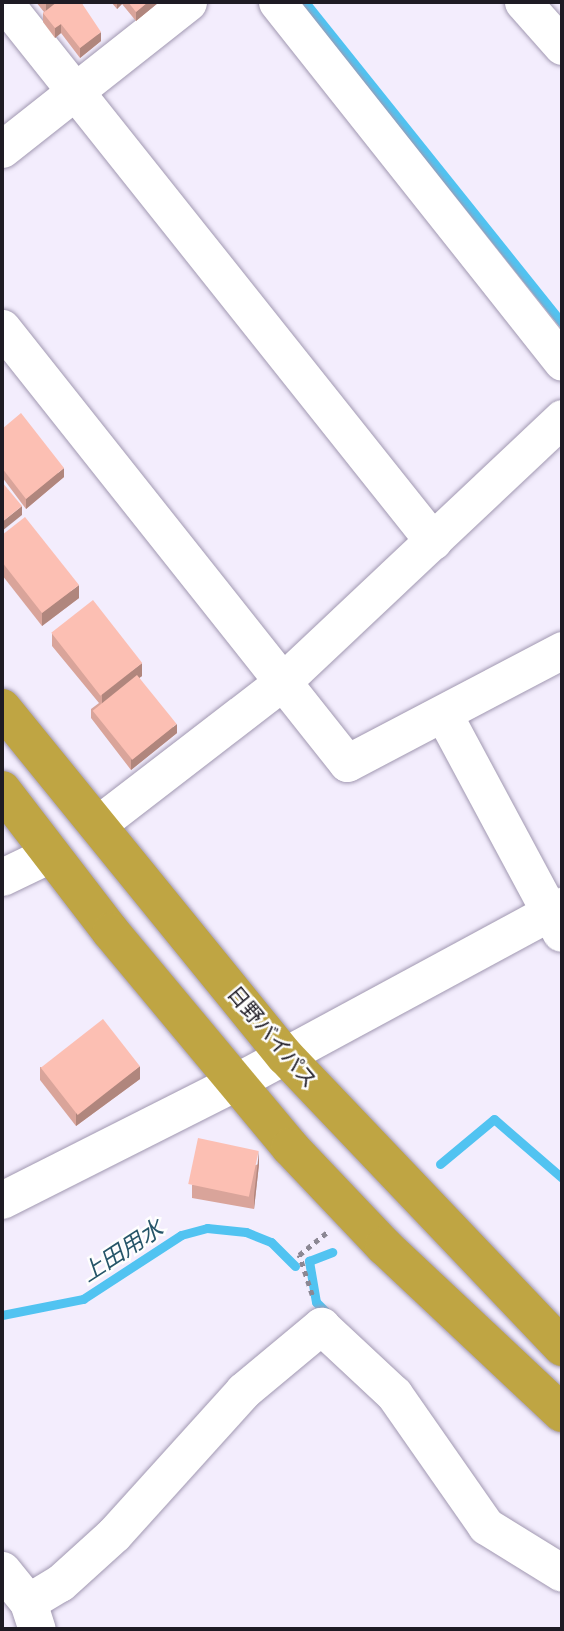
<!DOCTYPE html>
<meta charset="utf-8">
<style>
body{margin:0}
#map{position:relative;width:564px;height:1631px;overflow:hidden;background:#f3edfd;font-family:"DM Sans","Noto Sans JP",sans-serif}
div>[style]{position:absolute}
[style*='--x']{left:calc(var(--x)*1px);top:calc(var(--y)*1px);width:calc(var(--w)*1px);rotate:calc(var(--a)*1deg)}
.stream>*{height:9px;margin:-4.5px;padding:0 4.5px;transform-origin:4.5px;border-radius:4.5px;background:#51c3f1}
.path>*{height:4.5px;margin-top:-2.25px;transform-origin:0;background:repeating-linear-gradient(90deg,#8b8793 0 5px,transparent 0 10px)}
.roads{filter:drop-shadow(0 0 2px #a198b1) drop-shadow(0 0 2px #a198b1)}
.minor>*{height:37px;margin:-18.5px;padding:0 18.5px;transform-origin:18.5px;border-radius:18.5px;background:#fff}
.highway>*{height:38px;margin:-19px;padding:0 19px;transform-origin:19px;border-radius:19px;background:#bfa543}
.wall>*{inset:0;background:#d9a49a}
.shaded-wall>*{inset:0;background:#b0867d}
.building>*{inset:0;background:#fcbfb3;transform-origin:0 0}
span{translate:-50% -50%;white-space:nowrap;text-align:center;line-height:1.15;-webkit-text-stroke:5px #fefefe;paint-order:stroke}
.street-label{font-size:21px;color:#1e1b24}
.water-label{font-size:23px;color:#265569;font-style:italic}
.frame{position:absolute;inset:0;border:4px solid #1e1b24;pointer-events:none}
</style>
<div id="map">
<div class="stream">
<div style="--x:305;--y:2;--w:411;--a:51.3"></div>
<div style="--x:440;--y:1164;--w:70;--a:-39.8"></div>
<div style="--x:494;--y:1119;--w:90;--a:40.9"></div>
<div style="--x:2;--y:1315;--w:83;--a:-11.2"></div>
<div style="--x:83;--y:1299;--w:117;--a:-33.1"></div>
<div style="--x:181;--y:1235;--w:27;--a:-15"></div>
<div style="--x:207;--y:1228;--w:39;--a:6"></div>
<div style="--x:246;--y:1232;--w:27;--a:22"></div>
<div style="--x:271;--y:1242;--w:34;--a:45"></div>
<div style="--x:329;--y:1315;--w:18;--a:-135"></div>
<div style="--x:316;--y:1302;--w:42;--a:-99.7"></div>
<div style="--x:309;--y:1261;--w:25;--a:-21"></div>
</div>
<div class="path">
<div style="--x:312;--y:1295;--w:42;--a:-108"></div>
<div style="--x:299;--y:1255;--w:36;--a:-39"></div>
</div>
<div class="roads">
<div class="minor">
<div style="--x:4;--y:2;--w:689;--a:51.48"></div>
<div style="--x:277;--y:2;--w:459;--a:51.6"></div>
<div style="--x:523;--y:2;--w:59;--a:48.4"></div>
<div style="--x:2;--y:149;--w:237;--a:-38.3"></div>
<div style="--x:2;--y:328;--w:555;--a:51.58"></div>
<div style="--x:347;--y:763;--w:243;--a:-27.7"></div>
<div style="--x:444;--y:715;--w:247;--a:61.8"></div>
<div style="--x:98;--y:824;--w:230;--a:-37.6"></div>
<div style="--x:280;--y:684;--w:388;--a:-43.3"></div>
<div style="--x:2;--y:877;--w:53;--a:-25.6"></div>
<div style="--x:2;--y:1200;--w:260;--a:-26.8"></div>
<div style="--x:234;--y:1083;--w:373;--a:-28.4"></div>
<div style="--x:2;--y:1570;--w:41;--a:50.9"></div>
<div style="--x:28;--y:1602;--w:28;--a:72"></div>
<div style="--x:28;--y:1602;--w:37;--a:-31"></div>
<div style="--x:60;--y:1583;--w:73;--a:-42.2"></div>
<div style="--x:114;--y:1534;--w:193;--a:-47.9"></div>
<div style="--x:243;--y:1391;--w:102;--a:-39.8"></div>
<div style="--x:321;--y:1326;--w:100;--a:43"></div>
<div style="--x:394;--y:1394;--w:161;--a:55.1"></div>
<div style="--x:486;--y:1526;--w:89;--a:31.7"></div>
</div>
<div class="highway">
<div style="--x:2;--y:708;--w:449;--a:50.9"></div>
<div style="--x:285;--y:1056;--w:402;--a:46.4"></div>
<div style="--x:2;--y:790;--w:179;--a:52.5"></div>
<div style="--x:111;--y:932;--w:280;--a:50.2"></div>
<div style="--x:290;--y:1147;--w:137;--a:46.5"></div>
<div style="--x:384;--y:1246;--w:244;--a:43.2"></div>
</div>
</div>
<div class="wall">
<div style="clip-path:polygon(36px 2px,81px 2px,101px 41px,80px 58px,61px 33px,55px 38px,43px 22px,43px 13px,44px 12px)"></div>
<div style="clip-path:polygon(111px 2px,159px 2px,136px 21px,122px 4px,117px 9px)"></div>
<div style="clip-path:polygon(2px 429px,64px 477px,26px 509px,2px 477px)"></div>
<div style="clip-path:polygon(2px 535px,79px 598px,42px 626px,2px 575px)"></div>
<div style="clip-path:polygon(52px 633px,142px 676px,139px 678px,177px 733px,131px 770px,91px 718px,91px 709px,99px 703px,52px 646px)"></div>
<div style="clip-path:polygon(40px 1067px,140px 1079px,76px 1126px,40px 1080px)"></div>
<div style="clip-path:polygon(259px 1164px,254px 1209px,192px 1198px,192px 1185px)"></div>
</div>
<div class="shaded-wall">
<div style="clip-path:polygon(46px 2px,61px 2px,46px 14px)"></div>
<div style="clip-path:polygon(117px 2px,122px 2px,122px 4px,117px 9px)"></div>
<div style="clip-path:polygon(148px 2px,159px 2px,136px 21px,136px 12px)"></div>
<div style="clip-path:polygon(61px 24px,61px 33px,55px 38px,55px 28px)"></div>
<div style="clip-path:polygon(101px 32px,101px 41px,80px 58px,80px 48px)"></div>
<div style="clip-path:polygon(64px 468px,64px 477px,26px 509px,26px 499px)"></div>
<div style="clip-path:polygon(22px 506px,22px 515px,2px 531px,2px 522px)"></div>
<div style="clip-path:polygon(79px 585px,79px 598px,42px 626px,42px 613px)"></div>
<div style="clip-path:polygon(142px 663px,142px 676px,102px 705px,102px 693px)"></div>
<div style="clip-path:polygon(177px 724px,177px 733px,131px 770px,131px 760px)"></div>
<div style="clip-path:polygon(140px 1066px,140px 1079px,76px 1126px,76px 1113px)"></div>
<div style="clip-path:polygon(259px 1151px,259px 1164px,254px 1209px,254px 1196px)"></div>
</div>
<div class="building">
<div style="clip-path:polygon(57px 2px,81px 2px,101px 32px,80px 48px,61px 24px,55px 28px,43px 13px)"></div>
<div style="clip-path:polygon(128px 2px,148px 2px,136px 12px)"></div>
<div style="clip-path:polygon(21px 413px,64px 468px,26px 499px,2px 468px,2px 429px)"></div>
<div style="clip-path:polygon(2px 482px,22px 506px,2px 522px)"></div>
<div style="clip-path:polygon(25px 517px,79px 585px,42px 613px,2px 562px,2px 535px)"></div>
<div style="left:93px;top:600px;width:80px;height:53px;rotate:52deg"></div>
<div style="left:137px;top:675px;width:63px;height:57px;rotate:51deg"></div>
<div style="left:103px;top:1019px;width:60px;height:79px;rotate:52deg"></div>
<div style="left:198px;top:1138px;width:62px;height:47px;rotate:12deg"></div>
</div>
<div class="street-label">
<span style="left:272px;top:1037px;rotate:50deg">日野バイパス</span>
</div>
<div class="water-label">
<span style="left:122px;top:1251px;rotate:-33deg">上田用水</span>
</div>
<div class="frame"></div>
</div>
